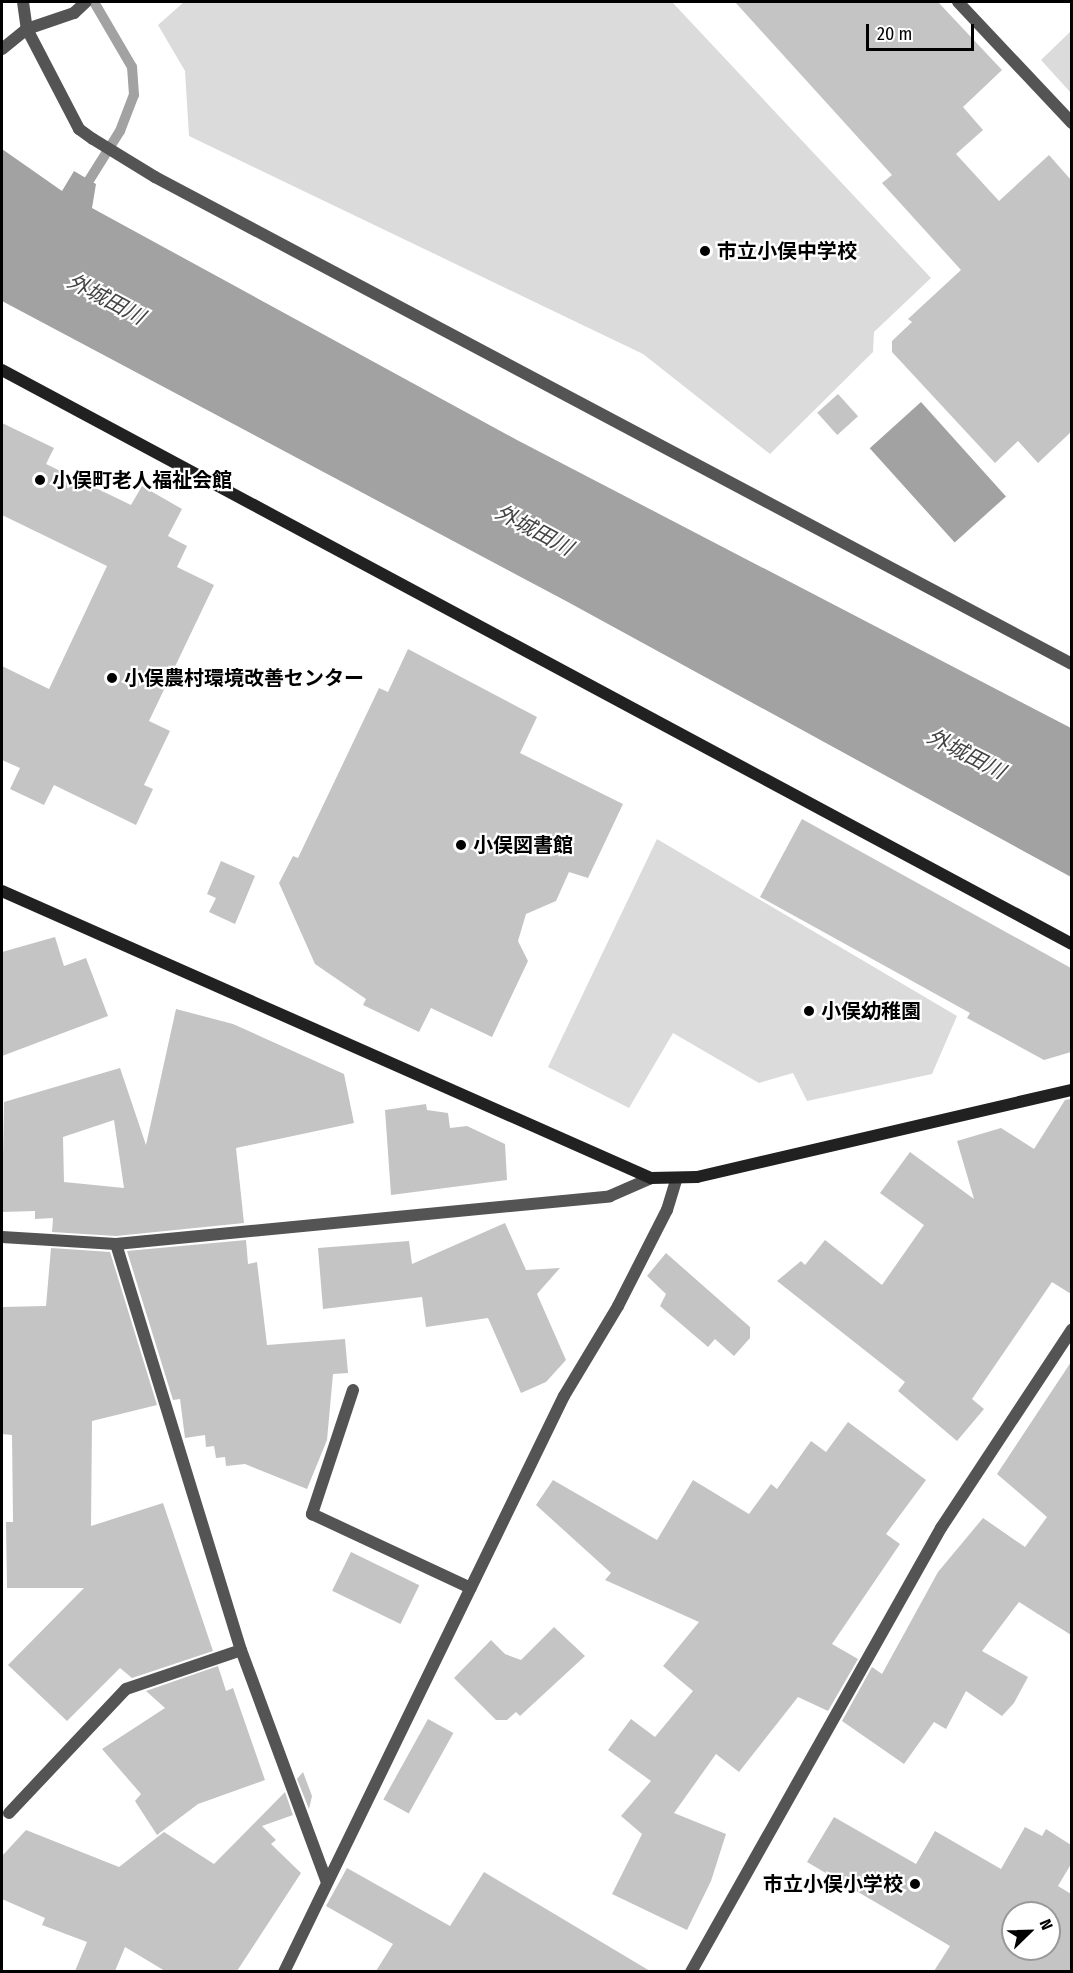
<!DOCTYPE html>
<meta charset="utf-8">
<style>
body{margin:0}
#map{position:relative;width:1073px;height:1973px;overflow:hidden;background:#fff;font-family:"Fira Sans Condensed","Noto Sans JP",sans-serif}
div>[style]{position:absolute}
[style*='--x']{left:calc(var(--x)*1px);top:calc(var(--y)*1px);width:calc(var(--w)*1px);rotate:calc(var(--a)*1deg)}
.green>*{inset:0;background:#dbdbdb}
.water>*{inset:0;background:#a2a2a2;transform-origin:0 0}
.stream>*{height:10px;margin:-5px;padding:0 5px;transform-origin:5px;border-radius:5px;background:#a2a2a2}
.building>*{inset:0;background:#c4c4c4;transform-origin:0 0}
.lane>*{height:12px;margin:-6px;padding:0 6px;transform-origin:6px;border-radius:6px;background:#545454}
.street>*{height:12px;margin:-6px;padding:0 6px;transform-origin:6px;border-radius:6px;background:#545454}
.secondary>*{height:12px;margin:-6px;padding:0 6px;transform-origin:6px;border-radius:6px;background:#212121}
.dots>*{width:16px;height:16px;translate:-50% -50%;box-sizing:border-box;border:3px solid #fff;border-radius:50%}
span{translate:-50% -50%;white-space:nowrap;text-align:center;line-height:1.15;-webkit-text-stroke:4.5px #fff;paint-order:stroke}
.poi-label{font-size:20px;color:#000;font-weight:700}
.left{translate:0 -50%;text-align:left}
.right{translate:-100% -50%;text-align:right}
.water-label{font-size:21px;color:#434343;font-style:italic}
.frame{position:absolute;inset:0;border:3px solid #000;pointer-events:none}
.north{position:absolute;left:1001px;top:1901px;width:60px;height:60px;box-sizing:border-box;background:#fff;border:2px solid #999;border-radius:50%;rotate:67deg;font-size:16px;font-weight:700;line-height:24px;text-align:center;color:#000}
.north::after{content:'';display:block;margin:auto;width:21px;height:27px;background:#000;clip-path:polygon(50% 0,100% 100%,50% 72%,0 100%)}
.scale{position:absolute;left:866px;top:24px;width:108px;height:27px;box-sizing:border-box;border:3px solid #000;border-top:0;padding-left:8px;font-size:18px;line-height:21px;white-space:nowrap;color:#000;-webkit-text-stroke:4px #fff;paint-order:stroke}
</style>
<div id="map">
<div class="green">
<div style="clip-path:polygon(184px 2px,672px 2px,931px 278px,874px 332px,873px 352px,770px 454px,643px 354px,189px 136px,185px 71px,158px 25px)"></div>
<div style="clip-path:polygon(1071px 31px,1071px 93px,1041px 60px)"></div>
<div style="clip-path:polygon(657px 839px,957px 1016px,932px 1074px,807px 1101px,793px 1073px,759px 1083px,673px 1033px,629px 1108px,548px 1067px)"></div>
</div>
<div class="water">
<div style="clip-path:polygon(2px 149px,62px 191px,74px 171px,96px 184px,92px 208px,517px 440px,1071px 728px,1071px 877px,566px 601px,2px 301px)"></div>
<div style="left:921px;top:402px;width:127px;height:69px;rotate:48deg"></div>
</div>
<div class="stream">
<div style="--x:83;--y:190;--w:70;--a:-57.9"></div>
<div style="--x:120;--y:131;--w:39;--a:-69"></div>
<div style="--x:134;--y:95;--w:28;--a:-94"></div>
<div style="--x:132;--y:67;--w:75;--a:-120.3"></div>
</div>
<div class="building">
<div style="clip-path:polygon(735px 2px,938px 2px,1002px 70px,963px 107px,983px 130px,956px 154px,999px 201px,1049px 155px,1071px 180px,1071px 432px,1038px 463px,1018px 441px,995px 463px,892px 352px,892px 341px,912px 322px,908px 319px,961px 270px,882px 183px,892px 175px)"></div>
<div style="left:838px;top:394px;width:30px;height:28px;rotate:48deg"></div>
<div style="clip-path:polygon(2px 423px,54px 448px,46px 464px,131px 505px,142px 486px,182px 509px,168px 536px,187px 546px,177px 567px,214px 585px,149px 721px,170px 731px,144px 785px,153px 789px,136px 825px,54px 785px,44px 805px,10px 789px,20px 768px,2px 760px,2px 666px,49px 689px,107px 566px,2px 515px)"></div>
<div style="clip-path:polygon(408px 649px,537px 717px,520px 753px,623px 804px,588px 878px,569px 872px,556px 901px,526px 914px,518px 941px,528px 961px,492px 1037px,431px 1008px,419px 1032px,363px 1005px,366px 999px,315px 964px,279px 883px,293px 856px,298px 858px,379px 688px,388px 692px)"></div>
<div style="clip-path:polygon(802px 819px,1071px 968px,1071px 1052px,1044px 1060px,967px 1018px,970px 1013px,760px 897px)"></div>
<div style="clip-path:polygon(221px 861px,255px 876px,235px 924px,209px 912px,216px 898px,207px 894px)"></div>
<div style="clip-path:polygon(55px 937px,64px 966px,86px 958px,108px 1016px,2px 1056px,2px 952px)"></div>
<div style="clip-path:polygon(evenodd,176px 1009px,233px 1024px,344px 1074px,354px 1123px,236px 1148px,244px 1223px,116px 1236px,52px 1232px,53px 1218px,35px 1219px,35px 1211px,2px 1212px,4px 1102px,120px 1068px,146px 1145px,176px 1009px,114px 1120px,124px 1188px,64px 1182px,63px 1137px,114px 1120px)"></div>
<div style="clip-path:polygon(1071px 1099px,1071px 1294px,1052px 1282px,972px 1399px,984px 1409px,957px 1441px,898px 1391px,905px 1382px,777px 1281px,801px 1261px,805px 1265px,825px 1240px,882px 1285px,924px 1225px,880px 1193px,910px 1152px,974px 1199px,957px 1141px,1001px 1128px,1034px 1149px,1065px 1100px)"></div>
<div style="clip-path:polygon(426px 1104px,427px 1110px,448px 1113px,450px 1128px,467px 1126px,505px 1144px,507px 1180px,391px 1195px,385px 1110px)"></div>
<div style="clip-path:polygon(505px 1223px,526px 1270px,560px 1268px,537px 1294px,566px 1360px,546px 1382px,521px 1393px,488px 1318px,426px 1327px,422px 1297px,323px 1309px,318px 1248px,409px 1241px,412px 1264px)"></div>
<div style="clip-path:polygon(246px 1240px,248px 1264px,257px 1262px,267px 1345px,345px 1339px,348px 1373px,333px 1374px,327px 1440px,307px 1489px,245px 1464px,226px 1466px,225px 1457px,216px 1458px,214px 1446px,206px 1447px,205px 1435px,185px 1438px,180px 1399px,173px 1400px,127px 1251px)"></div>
<div style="clip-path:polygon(51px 1248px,110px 1252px,157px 1405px,92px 1421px,91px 1526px,163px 1503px,213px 1651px,132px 1678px,120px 1668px,67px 1721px,8px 1665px,84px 1588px,7px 1588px,6px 1522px,13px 1522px,12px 1435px,2px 1434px,2px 1307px,46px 1306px)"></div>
<div style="clip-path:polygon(666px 1253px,750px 1327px,750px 1338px,734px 1356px,715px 1339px,708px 1347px,660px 1306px,666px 1294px,647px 1276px)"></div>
<div style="clip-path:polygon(1071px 1362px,1071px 1635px,1019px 1602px,982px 1651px,1028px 1677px,1014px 1703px,1002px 1716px,966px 1691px,946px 1729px,934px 1722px,904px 1764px,842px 1721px,872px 1667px,882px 1674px,938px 1572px,983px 1518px,1025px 1547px,1047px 1517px,997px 1474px)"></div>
<div style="clip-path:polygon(848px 1422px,926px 1480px,886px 1534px,900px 1544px,832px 1644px,858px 1659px,828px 1711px,798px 1697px,739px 1772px,716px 1754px,674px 1813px,726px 1834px,711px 1881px,687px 1930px,612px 1894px,642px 1834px,621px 1816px,651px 1781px,608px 1750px,631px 1719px,655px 1737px,693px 1691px,663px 1666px,699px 1622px,605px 1580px,611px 1573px,536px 1505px,553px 1480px,657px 1540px,693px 1480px,749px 1514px,771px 1484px,777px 1489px,811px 1441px,826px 1452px)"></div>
<div style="left:351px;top:1552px;width:76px;height:43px;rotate:26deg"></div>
<div style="clip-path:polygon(554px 1627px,585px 1656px,520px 1716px,516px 1712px,507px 1720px,496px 1720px,454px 1678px,491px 1640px,505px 1654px,521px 1660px)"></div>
<div style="clip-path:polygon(218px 1666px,226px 1691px,233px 1688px,265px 1780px,198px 1804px,157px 1835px,135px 1801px,141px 1794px,102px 1749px,165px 1708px,146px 1691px)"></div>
<div style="left:428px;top:1719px;width:29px;height:92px;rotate:29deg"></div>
<div style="clip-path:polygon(303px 1772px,312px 1796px,309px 1809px,297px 1779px)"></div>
<div style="clip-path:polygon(285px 1792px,293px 1815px,262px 1826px,276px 1840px,271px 1844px,301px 1873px,237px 1971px,165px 1971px,125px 1947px,115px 1971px,75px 1971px,87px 1942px,42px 1925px,45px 1918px,2px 1899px,2px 1856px,26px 1830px,119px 1867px,164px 1832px,214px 1864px)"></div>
<div style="clip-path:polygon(evenodd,834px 1817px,916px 1864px,935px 1831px,1001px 1869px,1025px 1827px,1042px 1836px,1046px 1829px,1071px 1845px,1071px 1864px,1058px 1886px,1071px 1894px,1071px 1971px,934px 1971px,950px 1946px,807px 1862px,834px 1817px,1013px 1913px,1049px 1913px,1049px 1949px,1013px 1949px,1013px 1913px)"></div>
<div style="clip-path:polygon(347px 1868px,450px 1926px,484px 1872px,650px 1971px,376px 1971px,393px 1944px,326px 1906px)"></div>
</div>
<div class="lane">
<div style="--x:958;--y:2;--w:166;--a:46.7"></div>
<div style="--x:116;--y:1244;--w:425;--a:72.9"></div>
<div style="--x:241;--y:1650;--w:248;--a:69.7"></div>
<div style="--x:9;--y:1813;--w:170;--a:-46.7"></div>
<div style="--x:126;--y:1689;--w:121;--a:-18.7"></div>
</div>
<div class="street">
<div style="--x:23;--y:2;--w:27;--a:82"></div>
<div style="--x:27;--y:29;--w:113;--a:62.5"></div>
<div style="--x:79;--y:129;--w:17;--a:36"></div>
<div style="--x:93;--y:139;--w:73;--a:31.5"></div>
<div style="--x:155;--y:177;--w:1038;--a:27.97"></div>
<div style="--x:2;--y:49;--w:32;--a:-39"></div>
<div style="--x:27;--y:29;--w:50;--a:-18.8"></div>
<div style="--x:74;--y:13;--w:16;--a:-43"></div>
<div style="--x:2;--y:1237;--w:114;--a:3.5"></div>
<div style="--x:116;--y:1244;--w:496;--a:-5.5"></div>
<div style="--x:610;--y:1196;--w:45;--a:-23.7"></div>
<div style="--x:353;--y:1390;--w:131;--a:108.3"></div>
<div style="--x:312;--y:1514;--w:175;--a:25"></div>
<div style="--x:284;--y:1972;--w:640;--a:-64.08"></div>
<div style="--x:564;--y:1396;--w:105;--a:-59"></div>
<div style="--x:618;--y:1306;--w:108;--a:-63"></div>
<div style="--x:667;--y:1210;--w:31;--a:-73"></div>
<div style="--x:691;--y:1972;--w:510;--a:-60.62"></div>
<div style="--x:941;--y:1528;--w:238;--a:-56.6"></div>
</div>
<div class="secondary">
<div style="--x:2;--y:370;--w:1214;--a:28.21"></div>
<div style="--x:2;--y:891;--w:710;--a:23.86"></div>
<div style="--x:651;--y:1178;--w:46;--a:-1.2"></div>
<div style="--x:697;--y:1177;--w:385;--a:-13.1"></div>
</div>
<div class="dots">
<div style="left:705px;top:251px;background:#000"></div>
<div style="left:40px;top:480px;background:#000"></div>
<div style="left:112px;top:678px;background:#000"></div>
<div style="left:461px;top:845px;background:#000"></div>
<div style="left:809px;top:1011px;background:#000"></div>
<div style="left:915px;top:1884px;background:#000"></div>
</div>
<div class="poi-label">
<span class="left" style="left:717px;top:251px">市立小俣中学校</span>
<span class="left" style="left:52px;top:480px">小俣町老人福祉会館</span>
<span class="left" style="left:124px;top:678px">小俣農村環境改善センター</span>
<span class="left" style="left:473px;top:845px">小俣図書館</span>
<span class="left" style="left:821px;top:1011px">小俣幼稚園</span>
<span class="right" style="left:903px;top:1884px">市立小俣小学校</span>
</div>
<div class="water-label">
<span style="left:106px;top:299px;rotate:28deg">外城田川</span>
<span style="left:534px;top:530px;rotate:28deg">外城田川</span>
<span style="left:966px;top:754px;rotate:27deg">外城田川</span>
</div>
<div class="frame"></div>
<div class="north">N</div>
<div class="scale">20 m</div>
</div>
